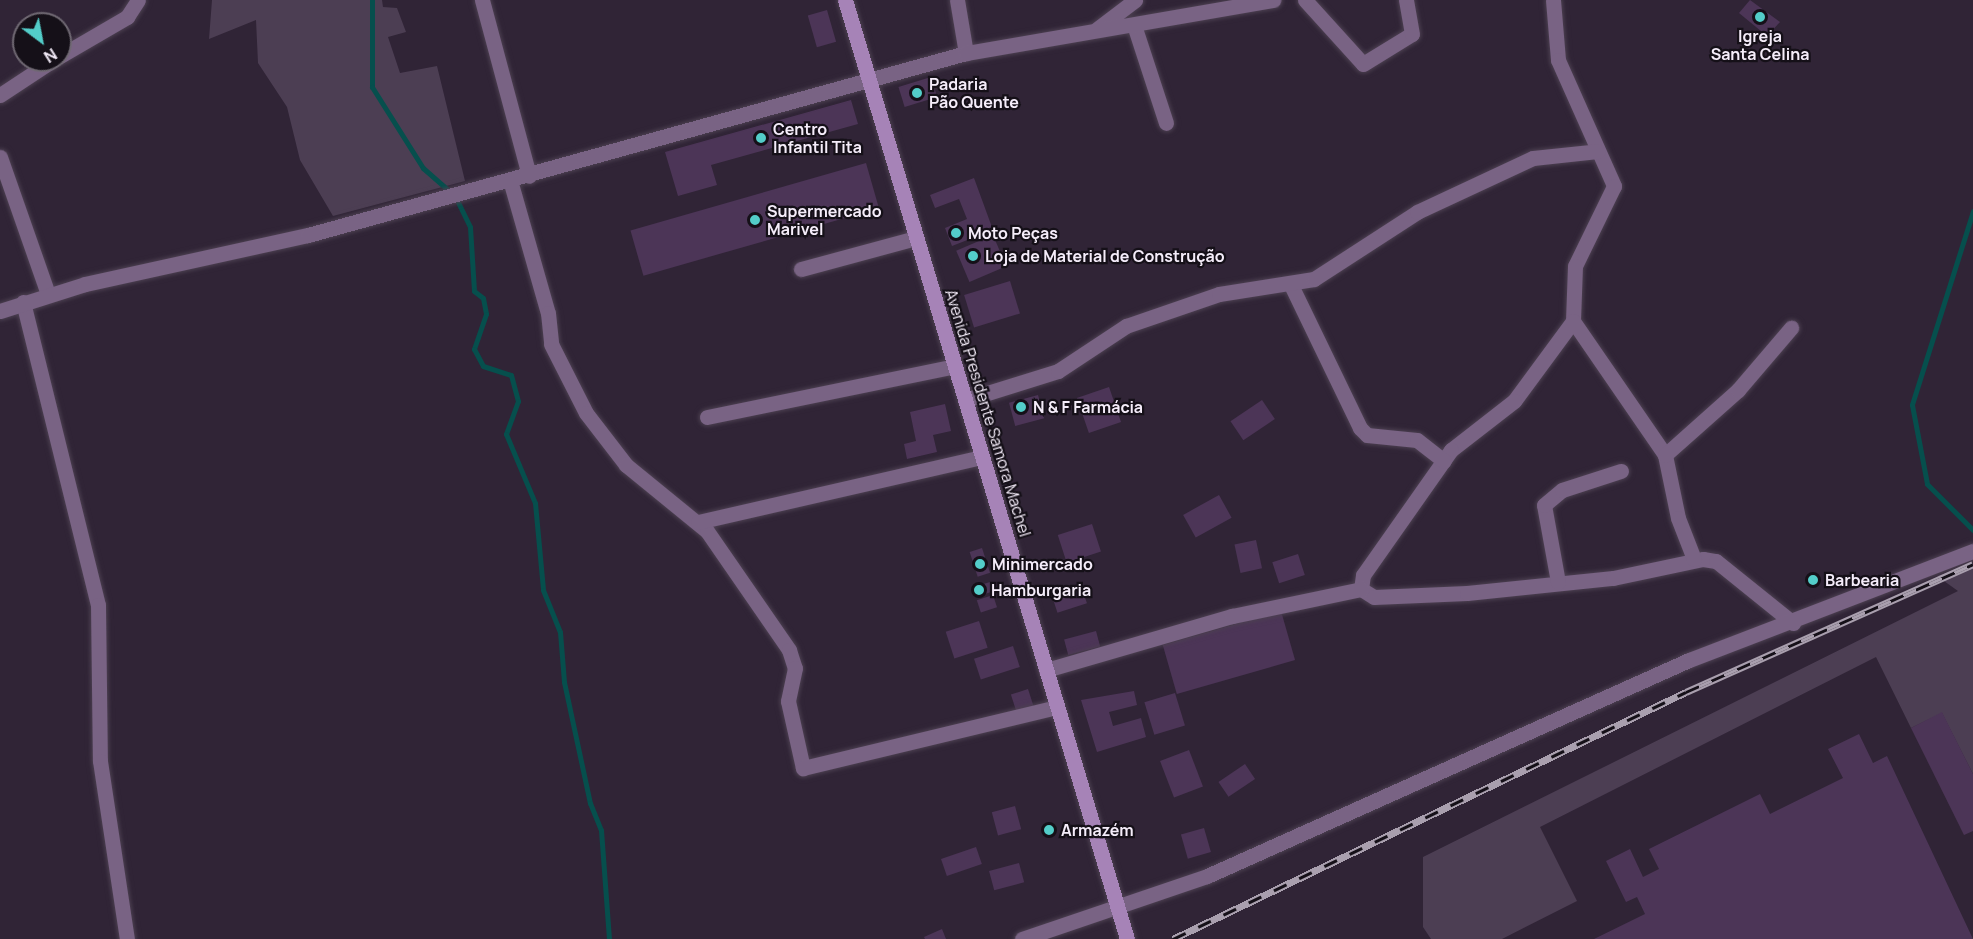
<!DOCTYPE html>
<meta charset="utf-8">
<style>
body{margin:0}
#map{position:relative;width:1973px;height:939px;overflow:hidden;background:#302436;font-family:Manrope,sans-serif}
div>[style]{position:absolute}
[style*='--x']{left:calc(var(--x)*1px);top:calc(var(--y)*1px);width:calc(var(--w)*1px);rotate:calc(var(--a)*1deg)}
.green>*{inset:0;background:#4c3e53}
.stream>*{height:5px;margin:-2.5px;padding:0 2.5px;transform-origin:2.5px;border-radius:2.5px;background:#064f4d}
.building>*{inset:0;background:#4c3557;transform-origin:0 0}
.roads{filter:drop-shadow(0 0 2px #4c4051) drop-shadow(0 0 2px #4c4051)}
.street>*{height:15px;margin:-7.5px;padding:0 7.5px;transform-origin:7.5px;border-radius:7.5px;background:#796384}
.secondary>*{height:15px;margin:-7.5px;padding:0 7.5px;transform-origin:7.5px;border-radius:7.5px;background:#a683b7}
.rail>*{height:7px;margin-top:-3.5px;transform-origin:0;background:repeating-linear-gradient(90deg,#151018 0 14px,#a99fae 0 28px);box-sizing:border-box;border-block:2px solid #a99fae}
.dots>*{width:16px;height:16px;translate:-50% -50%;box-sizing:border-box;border:3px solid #151018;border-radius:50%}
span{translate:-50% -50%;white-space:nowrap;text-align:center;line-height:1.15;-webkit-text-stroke:4.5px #151018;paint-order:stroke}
.poi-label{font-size:16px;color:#f5edfa;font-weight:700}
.left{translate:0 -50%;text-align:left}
.street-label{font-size:16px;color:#f5edfa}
.north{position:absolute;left:12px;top:12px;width:60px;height:60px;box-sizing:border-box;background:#151018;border:2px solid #6f6872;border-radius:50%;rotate:148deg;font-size:16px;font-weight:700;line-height:24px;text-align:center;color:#f5edfa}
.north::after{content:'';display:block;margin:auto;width:21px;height:27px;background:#53cdc9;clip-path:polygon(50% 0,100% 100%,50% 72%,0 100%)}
</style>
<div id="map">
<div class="green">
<div style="clip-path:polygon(212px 0,382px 0,383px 7px,397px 8px,406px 32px,388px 37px,400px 73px,437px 66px,465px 181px,333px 216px,300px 160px,287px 107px,258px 63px,256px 20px,209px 39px)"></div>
<div style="clip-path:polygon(1973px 564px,1973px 774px,1942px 713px,1911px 728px,1876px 657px,1540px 827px,1577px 901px,1502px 939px,1431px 939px,1423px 927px,1423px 857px,1958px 591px,1937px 576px)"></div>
</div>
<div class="stream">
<div style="--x:372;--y:0;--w:87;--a:90"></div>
<div style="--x:372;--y:87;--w:96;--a:57.8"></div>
<div style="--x:423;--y:168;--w:43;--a:41.2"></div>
<div style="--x:455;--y:196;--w:34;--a:64"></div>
<div style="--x:470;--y:227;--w:64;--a:86.4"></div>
<div style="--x:474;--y:291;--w:11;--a:38"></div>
<div style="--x:483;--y:298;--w:16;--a:79"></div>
<div style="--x:486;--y:314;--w:37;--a:109"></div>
<div style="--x:474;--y:349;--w:19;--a:62"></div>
<div style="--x:483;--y:366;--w:29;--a:18"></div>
<div style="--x:511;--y:375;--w:27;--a:75"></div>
<div style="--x:518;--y:401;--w:35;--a:110"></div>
<div style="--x:506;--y:434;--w:75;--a:67.2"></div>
<div style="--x:535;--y:503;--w:87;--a:84.7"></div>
<div style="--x:543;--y:590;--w:45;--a:68"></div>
<div style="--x:560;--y:632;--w:50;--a:85.4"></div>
<div style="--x:564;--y:682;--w:124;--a:77.9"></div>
<div style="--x:590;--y:803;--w:29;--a:68"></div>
<div style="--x:601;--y:830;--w:109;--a:85.8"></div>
<div style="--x:1973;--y:211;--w:203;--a:107.5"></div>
<div style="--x:1912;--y:405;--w:80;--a:79.2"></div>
<div style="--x:1927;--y:484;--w:65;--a:45"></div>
</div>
<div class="building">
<div style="clip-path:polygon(1750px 0,1780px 22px,1767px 36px,1739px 13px)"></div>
<div style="left:827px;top:10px;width:33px;height:20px;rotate:74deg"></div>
<div style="left:931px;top:77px;width:21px;height:34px;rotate:73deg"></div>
<div style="clip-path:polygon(851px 100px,858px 124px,711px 165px,717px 185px,678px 196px,665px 152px)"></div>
<div style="left:866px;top:163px;width:47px;height:245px;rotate:74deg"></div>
<div style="clip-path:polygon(974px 178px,993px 230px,952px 246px,945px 228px,967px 219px,959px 199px,935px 208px,930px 195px)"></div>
<div style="left:993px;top:235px;width:34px;height:40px;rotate:67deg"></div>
<div style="left:1010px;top:281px;width:34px;height:48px;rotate:73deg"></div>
<div style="left:1109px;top:387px;width:37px;height:34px;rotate:71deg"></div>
<div style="left:1038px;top:395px;width:24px;height:30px;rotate:75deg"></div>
<div style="left:1262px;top:400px;width:23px;height:38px;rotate:56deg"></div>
<div style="clip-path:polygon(945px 404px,951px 431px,933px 435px,937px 452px,907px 459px,904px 444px,916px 441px,910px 412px)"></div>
<div style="left:1219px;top:495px;width:26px;height:41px;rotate:61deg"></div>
<div style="left:1092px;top:524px;width:29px;height:36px;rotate:72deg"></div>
<div style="left:1256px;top:540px;width:29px;height:22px;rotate:78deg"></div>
<div style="left:982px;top:548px;width:26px;height:13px;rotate:72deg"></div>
<div style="left:1298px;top:554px;width:22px;height:27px;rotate:72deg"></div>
<div style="left:990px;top:582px;width:10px;height:18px;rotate:73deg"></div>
<div style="left:1082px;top:588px;width:16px;height:31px;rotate:72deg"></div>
<div style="left:993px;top:595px;width:13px;height:17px;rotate:72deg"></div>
<div style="left:1281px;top:611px;width:51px;height:123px;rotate:74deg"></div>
<div style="left:979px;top:621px;width:28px;height:35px;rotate:72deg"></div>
<div style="left:1096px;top:631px;width:16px;height:33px;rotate:75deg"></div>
<div style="left:1013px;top:646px;width:22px;height:41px;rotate:72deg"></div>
<div style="left:1028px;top:689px;width:22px;height:18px;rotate:72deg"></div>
<div style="clip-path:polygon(1134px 691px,1137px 705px,1109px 712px,1113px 726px,1141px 718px,1146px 737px,1097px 752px,1081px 700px)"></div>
<div style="left:1175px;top:693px;width:34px;height:32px;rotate:73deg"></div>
<div style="clip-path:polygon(1942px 712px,1973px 774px,1973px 831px,1964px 835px,1911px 728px)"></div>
<div style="clip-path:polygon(1859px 734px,1873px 763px,1887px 756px,1973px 939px,1594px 939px,1645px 914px,1637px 897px,1626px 902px,1606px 861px,1630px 849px,1643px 877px,1659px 869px,1649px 849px,1760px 794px,1770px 814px,1843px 778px,1828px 749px)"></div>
<div style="left:1189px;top:750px;width:39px;height:31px;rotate:69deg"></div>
<div style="left:1245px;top:764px;width:18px;height:32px;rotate:56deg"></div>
<div style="left:1015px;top:806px;width:24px;height:24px;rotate:75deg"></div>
<div style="left:1204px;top:828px;width:25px;height:24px;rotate:74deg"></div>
<div style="left:976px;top:847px;width:18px;height:37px;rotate:71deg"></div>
<div style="left:1019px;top:863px;width:20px;height:31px;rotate:75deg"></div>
<div style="clip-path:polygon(942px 929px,946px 939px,925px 939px,924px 937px)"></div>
</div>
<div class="roads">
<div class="street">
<div style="--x:482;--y:0;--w:182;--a:75"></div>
<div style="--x:957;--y:0;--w:54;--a:80.4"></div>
<div style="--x:1305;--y:0;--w:86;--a:47.8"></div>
<div style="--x:1363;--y:64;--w:57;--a:-31.5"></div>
<div style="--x:1412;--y:34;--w:35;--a:-100"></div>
<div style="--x:1553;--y:0;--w:60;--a:85.2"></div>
<div style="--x:1558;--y:60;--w:138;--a:66"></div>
<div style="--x:1614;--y:186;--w:89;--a:116"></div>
<div style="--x:1575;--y:266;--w:55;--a:92.1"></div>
<div style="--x:1573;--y:321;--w:99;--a:126.4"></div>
<div style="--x:1514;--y:401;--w:80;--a:142.1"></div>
<div style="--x:1451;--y:450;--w:153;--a:125.1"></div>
<div style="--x:1363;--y:575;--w:14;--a:98"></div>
<div style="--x:1361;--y:589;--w:15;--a:32"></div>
<div style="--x:1374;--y:597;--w:93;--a:-2.5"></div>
<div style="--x:1467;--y:593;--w:147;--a:-5.9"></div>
<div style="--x:1613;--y:578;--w:92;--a:-11.9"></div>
<div style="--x:1703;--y:559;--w:13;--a:9"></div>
<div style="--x:1716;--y:561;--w:99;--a:38.8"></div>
<div style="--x:1134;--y:25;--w:103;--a:71.9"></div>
<div style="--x:1097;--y:29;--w:48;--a:-37.3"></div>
<div style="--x:60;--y:56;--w:78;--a:-30.2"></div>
<div style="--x:127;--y:17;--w:20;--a:-57"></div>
<div style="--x:0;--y:95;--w:64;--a:-33.4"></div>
<div style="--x:0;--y:157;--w:145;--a:70.7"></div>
<div style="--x:510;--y:180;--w:138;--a:74.1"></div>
<div style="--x:548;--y:313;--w:31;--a:84"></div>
<div style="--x:551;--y:344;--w:77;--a:63.1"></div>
<div style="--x:586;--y:413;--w:66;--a:52.4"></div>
<div style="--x:626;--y:465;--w:104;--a:39.2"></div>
<div style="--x:707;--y:531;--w:145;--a:55.4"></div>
<div style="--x:789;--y:650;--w:19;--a:72"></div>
<div style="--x:795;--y:668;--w:34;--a:102"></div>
<div style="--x:788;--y:701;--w:69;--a:77.4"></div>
<div style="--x:803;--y:768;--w:261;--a:-13.5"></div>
<div style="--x:801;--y:269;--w:119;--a:-15.1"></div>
<div style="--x:1291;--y:285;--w:159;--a:64.2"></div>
<div style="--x:1360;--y:428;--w:10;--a:45"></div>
<div style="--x:1367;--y:435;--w:50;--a:5.7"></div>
<div style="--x:1417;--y:440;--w:34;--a:38"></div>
<div style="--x:23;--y:302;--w:312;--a:76.1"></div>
<div style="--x:98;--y:605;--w:156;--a:89.3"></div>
<div style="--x:100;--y:761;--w:180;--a:81.4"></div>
<div style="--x:0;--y:311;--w:89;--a:-17.6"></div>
<div style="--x:85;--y:284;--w:228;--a:-12.4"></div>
<div style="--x:308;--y:235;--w:683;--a:-15.46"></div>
<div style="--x:966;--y:53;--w:312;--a:-9.8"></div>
<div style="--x:1573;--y:321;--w:163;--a:55.5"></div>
<div style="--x:1665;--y:455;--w:64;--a:78.3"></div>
<div style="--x:1678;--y:518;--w:44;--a:68.7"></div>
<div style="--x:965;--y:400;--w:97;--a:-17.3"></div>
<div style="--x:1058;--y:371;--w:82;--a:-33.5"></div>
<div style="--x:1126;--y:326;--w:98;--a:-19"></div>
<div style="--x:1219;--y:294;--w:96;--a:-9"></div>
<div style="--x:1314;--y:279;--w:123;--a:-33"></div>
<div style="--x:1417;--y:212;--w:128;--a:-25"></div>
<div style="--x:1533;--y:158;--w:65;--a:-6.1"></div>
<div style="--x:707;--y:417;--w:253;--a:-11.6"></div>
<div style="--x:1665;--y:455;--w:98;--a:-41.7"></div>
<div style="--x:1738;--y:390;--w:82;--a:-49.5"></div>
<div style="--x:698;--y:522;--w:291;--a:-12.9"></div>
<div style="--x:1558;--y:582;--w:78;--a:-100.3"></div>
<div style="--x:1544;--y:505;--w:23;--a:-40"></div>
<div style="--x:1562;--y:490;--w:62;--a:-17.9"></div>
<div style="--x:1046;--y:670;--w:194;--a:-16.2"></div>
<div style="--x:1232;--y:616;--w:132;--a:-11.8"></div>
<div style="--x:1022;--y:939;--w:195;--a:-18.8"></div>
<div style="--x:1207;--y:876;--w:528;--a:-24.14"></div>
<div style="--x:1689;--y:660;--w:304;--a:-21"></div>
</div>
<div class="secondary">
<div style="--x:845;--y:0;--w:980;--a:73.28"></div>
</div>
</div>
<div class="rail">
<div style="--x:1173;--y:939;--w:569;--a:-25.71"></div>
<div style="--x:1686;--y:692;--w:314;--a:-24"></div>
</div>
<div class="dots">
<div style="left:1760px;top:17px;background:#53cdc9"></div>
<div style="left:917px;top:93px;background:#53cdc9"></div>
<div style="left:761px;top:138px;background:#53cdc9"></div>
<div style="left:755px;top:220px;background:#53cdc9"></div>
<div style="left:956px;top:233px;background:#53cdc9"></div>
<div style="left:973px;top:256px;background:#53cdc9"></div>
<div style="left:1021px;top:407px;background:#53cdc9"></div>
<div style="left:980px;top:564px;background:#53cdc9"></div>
<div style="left:1813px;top:580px;background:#53cdc9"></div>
<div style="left:979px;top:590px;background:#53cdc9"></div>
<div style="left:1049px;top:830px;background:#53cdc9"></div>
</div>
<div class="poi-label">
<span style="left:1760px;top:45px">Igreja<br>Santa Celina</span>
<span class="left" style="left:929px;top:93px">Padaria<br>Pão Quente</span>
<span class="left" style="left:773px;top:138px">Centro<br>Infantil Tita</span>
<span class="left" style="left:767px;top:220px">Supermercado<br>Marivel</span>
<span class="left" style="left:968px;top:233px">Moto Peças</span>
<span class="left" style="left:985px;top:256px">Loja de Material de Construção</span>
<span class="left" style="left:1033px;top:407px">N &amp; F Farmácia</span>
<span class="left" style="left:992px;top:564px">Minimercado</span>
<span class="left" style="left:1825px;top:580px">Barbearia</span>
<span class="left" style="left:991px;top:590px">Hamburgaria</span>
<span class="left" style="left:1061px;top:830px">Armazém</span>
</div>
<div class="street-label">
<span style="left:988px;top:413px;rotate:73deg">Avenida Presidente Samora Machel</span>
</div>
<div class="north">N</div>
</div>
